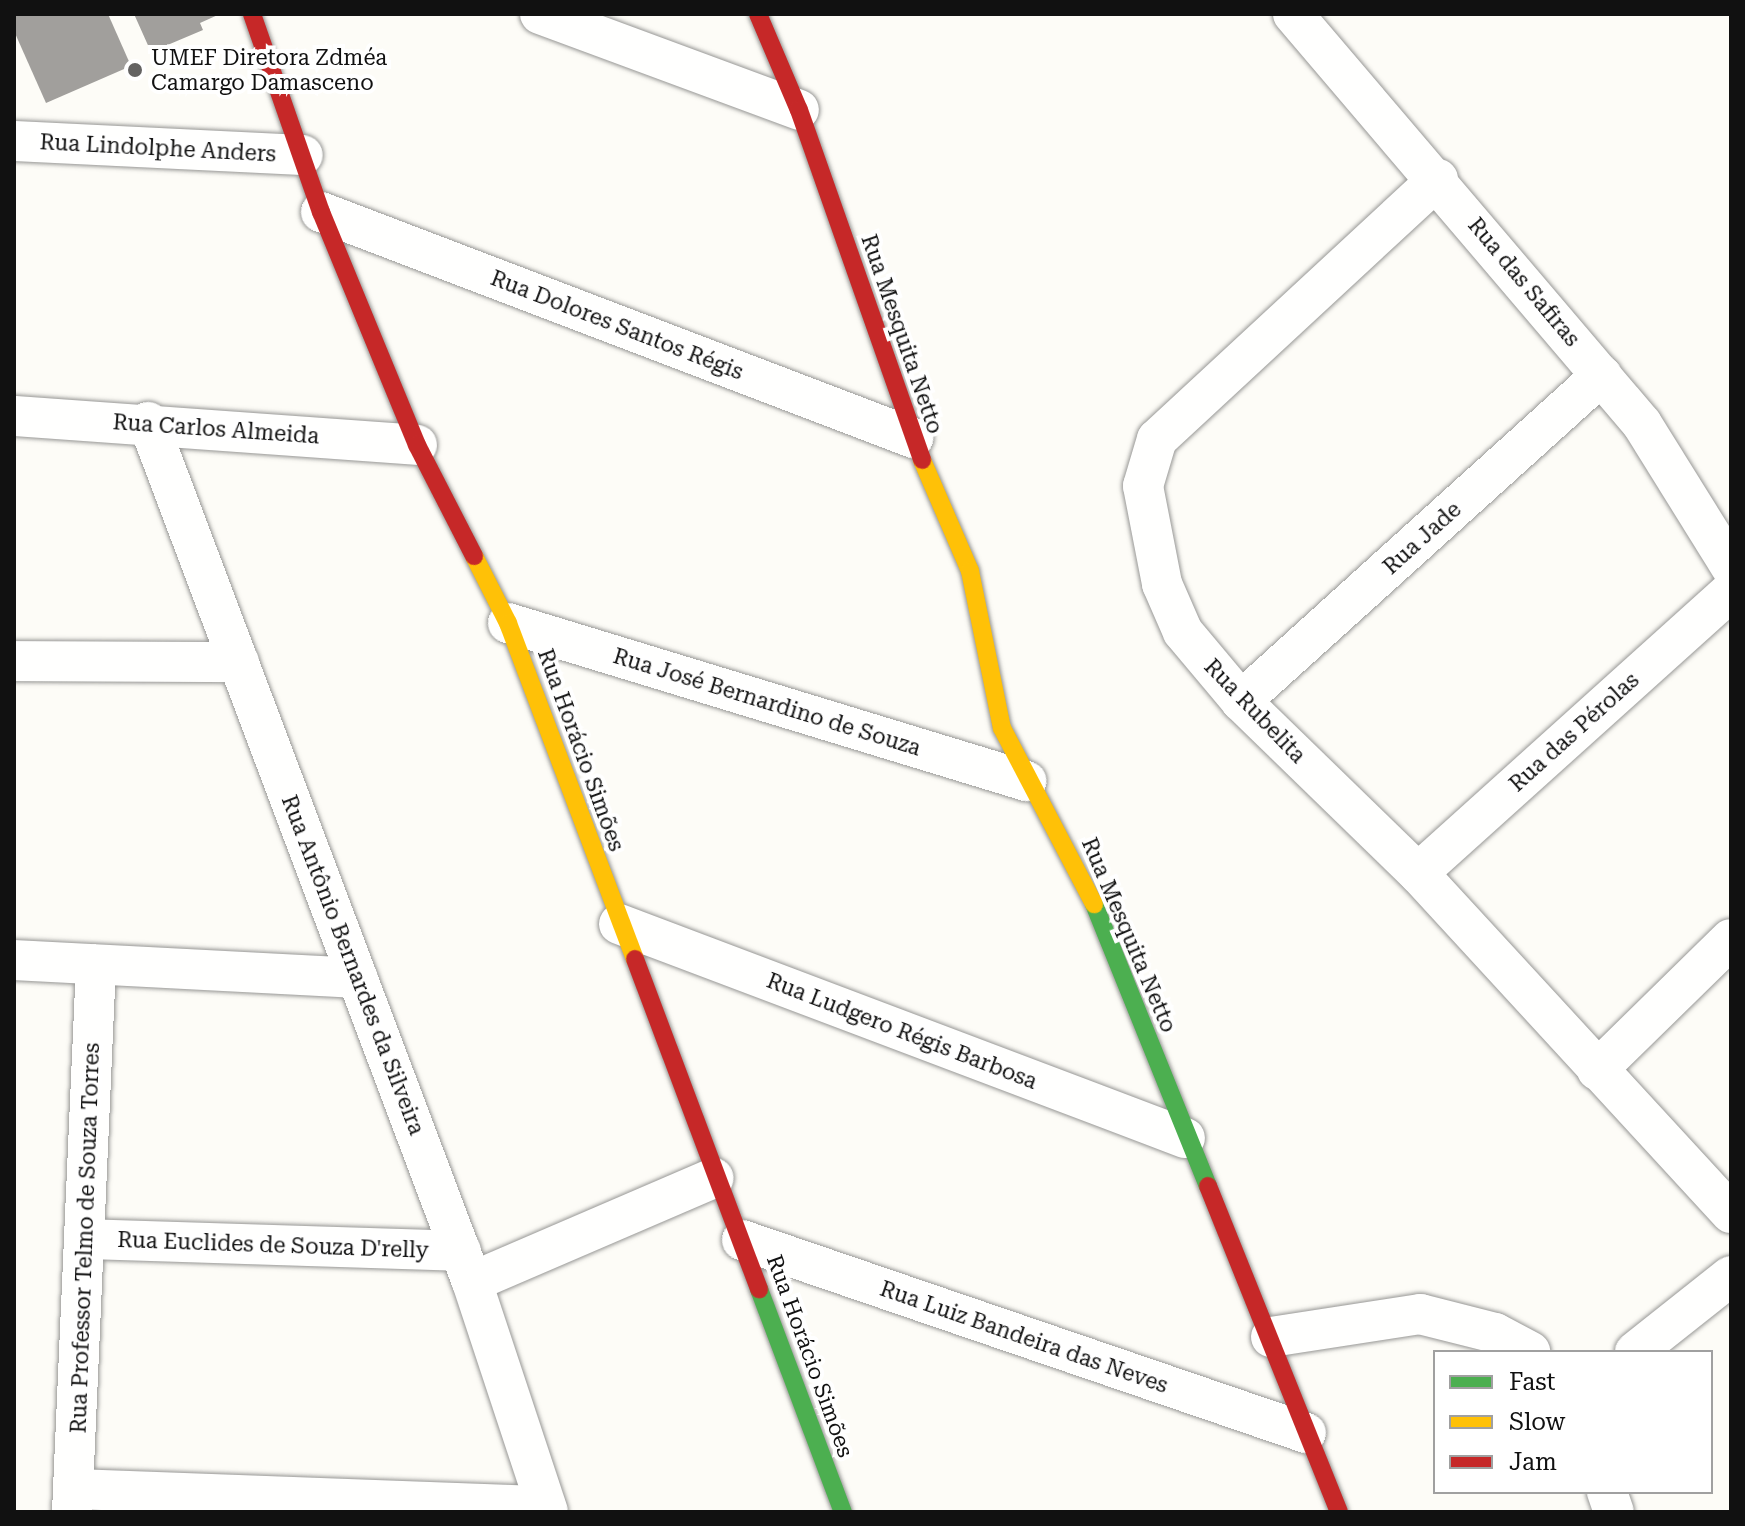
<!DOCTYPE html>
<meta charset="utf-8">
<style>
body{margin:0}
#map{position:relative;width:1745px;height:1526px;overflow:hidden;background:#fdfcf7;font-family:"Roboto Serif",serif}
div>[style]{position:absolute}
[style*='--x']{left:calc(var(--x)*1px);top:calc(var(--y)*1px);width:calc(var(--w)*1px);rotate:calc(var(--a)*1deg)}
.building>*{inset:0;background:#a19f9c}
.roads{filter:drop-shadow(0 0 2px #979795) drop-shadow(0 0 2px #979795)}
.street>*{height:40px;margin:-20px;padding:0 20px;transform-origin:20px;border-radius:20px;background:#fffffe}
.fast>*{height:18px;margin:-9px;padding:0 9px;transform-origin:9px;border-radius:9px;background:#4caf50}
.slow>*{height:18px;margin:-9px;padding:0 9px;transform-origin:9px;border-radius:9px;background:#ffc107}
.jam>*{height:18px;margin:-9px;padding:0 9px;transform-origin:9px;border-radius:9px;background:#c62828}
.dots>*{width:22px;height:22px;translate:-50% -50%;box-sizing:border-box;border:4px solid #fff;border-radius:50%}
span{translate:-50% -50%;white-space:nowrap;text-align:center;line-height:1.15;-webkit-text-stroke:8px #fff;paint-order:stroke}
.poi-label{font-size:22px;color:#111}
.left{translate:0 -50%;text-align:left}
.street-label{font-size:22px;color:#111}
.frame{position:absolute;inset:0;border:16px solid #111;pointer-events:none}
.legend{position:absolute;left:1433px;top:1350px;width:280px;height:144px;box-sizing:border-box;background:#fff;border:2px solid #a0a0a0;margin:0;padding:10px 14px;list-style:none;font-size:24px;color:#111}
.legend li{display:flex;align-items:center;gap:16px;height:40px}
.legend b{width:40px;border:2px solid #a0a0a0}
</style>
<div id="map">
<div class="building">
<div style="clip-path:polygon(14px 14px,108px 14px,131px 66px,46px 103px,14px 31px)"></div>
<div style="clip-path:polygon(134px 14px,220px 14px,200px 23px,203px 30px,151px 52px)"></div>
</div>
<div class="roads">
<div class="street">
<div style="--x:540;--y:14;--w:276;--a:20.3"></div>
<div style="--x:1293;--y:14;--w:538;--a:49.59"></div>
<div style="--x:1642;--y:424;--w:168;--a:58.1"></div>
<div style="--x:14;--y:141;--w:289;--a:2.8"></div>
<div style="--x:1438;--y:179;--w:383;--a:137.2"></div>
<div style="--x:1157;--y:439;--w:49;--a:106.6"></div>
<div style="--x:1143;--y:486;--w:100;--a:79"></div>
<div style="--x:1162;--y:584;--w:52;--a:66.4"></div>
<div style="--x:1183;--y:632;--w:90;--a:50"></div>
<div style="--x:1241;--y:701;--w:247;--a:44.2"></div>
<div style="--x:1418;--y:873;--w:462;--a:47.4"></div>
<div style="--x:321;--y:212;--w:634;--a:20.89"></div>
<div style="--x:14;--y:416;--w:404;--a:4.1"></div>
<div style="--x:148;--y:422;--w:919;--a:69.36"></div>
<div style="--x:472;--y:1282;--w:242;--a:71.7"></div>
<div style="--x:508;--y:623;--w:542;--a:16.96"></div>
<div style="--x:14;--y:661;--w:225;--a:0.3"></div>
<div style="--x:1241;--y:701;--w:486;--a:-42.1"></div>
<div style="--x:1418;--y:873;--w:421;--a:-42"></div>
<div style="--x:619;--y:924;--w:605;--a:20.71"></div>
<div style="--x:14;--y:960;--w:344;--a:3"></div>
<div style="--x:1597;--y:1070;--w:187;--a:-44.4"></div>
<div style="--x:85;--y:1239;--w:376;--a:1.8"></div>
<div style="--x:742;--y:1240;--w:596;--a:18.89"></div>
<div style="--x:472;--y:1282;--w:263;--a:-23.3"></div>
<div style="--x:1271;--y:1337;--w:151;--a:-8.8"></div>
<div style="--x:1420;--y:1314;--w:77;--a:14.2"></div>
<div style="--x:1495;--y:1333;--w:40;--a:28"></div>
<div style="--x:1635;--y:1352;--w:122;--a:-38.4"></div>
<div style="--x:74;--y:1489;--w:472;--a:2.1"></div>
<div style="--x:1607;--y:1492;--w:21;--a:71"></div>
<div style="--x:72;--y:1512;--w:548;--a:-87.49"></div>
</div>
<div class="fast">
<div style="--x:1094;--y:904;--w:304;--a:68"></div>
<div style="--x:759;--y:1289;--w:238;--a:69.4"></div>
</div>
<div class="slow">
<div style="--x:922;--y:460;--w:121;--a:66.6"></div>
<div style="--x:970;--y:571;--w:160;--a:78.5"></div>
<div style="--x:1002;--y:728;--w:199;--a:62.4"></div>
<div style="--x:474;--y:556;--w:75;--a:63.1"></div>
<div style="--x:508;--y:623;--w:359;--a:69.3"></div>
</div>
<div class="jam">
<div style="--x:252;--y:14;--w:210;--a:70.8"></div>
<div style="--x:321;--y:212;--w:252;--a:67.6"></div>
<div style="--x:417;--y:445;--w:125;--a:62.8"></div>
<div style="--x:758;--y:14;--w:104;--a:66.9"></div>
<div style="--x:799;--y:110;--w:371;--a:70.6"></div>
<div style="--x:635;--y:959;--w:353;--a:69.4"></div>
<div style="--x:1208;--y:1186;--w:351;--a:68.1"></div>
</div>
</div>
<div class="dots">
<div style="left:135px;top:70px;background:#646362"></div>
</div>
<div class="poi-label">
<span class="left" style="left:151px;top:70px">UMEF Diretora Zdméa<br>Camargo Damasceno</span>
</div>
<div class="street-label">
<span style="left:158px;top:148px;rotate:3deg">Rua Lindolphe Anders</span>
<span style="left:1524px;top:282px;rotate:50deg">Rua das Safiras</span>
<span style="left:617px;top:325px;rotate:21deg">Rua Dolores Santos Régis</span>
<span style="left:902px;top:334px;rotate:71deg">Rua Mesquita Netto</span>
<span style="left:216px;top:429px;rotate:4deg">Rua Carlos Almeida</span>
<span style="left:1422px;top:538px;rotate:-42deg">Rua Jade</span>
<span style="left:767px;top:702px;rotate:17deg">Rua José Bernardino de Souza</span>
<span style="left:1255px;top:711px;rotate:46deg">Rua Rubelita</span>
<span style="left:1574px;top:732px;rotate:-42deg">Rua das Pérolas</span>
<span style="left:581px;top:750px;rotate:70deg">Rua Horácio Simões</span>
<span style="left:1129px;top:935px;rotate:67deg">Rua Mesquita Netto</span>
<span style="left:353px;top:965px;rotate:69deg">Rua Antônio Bernardes da Silveira</span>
<span style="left:902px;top:1031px;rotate:21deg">Rua Ludgero Régis Barbosa</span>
<span style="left:85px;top:1238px;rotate:-88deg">Rua Professor Telmo de Souza Torres</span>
<span style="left:273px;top:1245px;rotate:2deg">Rua Euclides de Souza D'relly</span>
<span style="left:1024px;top:1337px;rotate:19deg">Rua Luiz Bandeira das Neves</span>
<span style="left:810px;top:1356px;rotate:70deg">Rua Horácio Simões</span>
</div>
<div class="frame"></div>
<ul class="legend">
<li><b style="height:10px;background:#4caf50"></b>Fast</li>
<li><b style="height:10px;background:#ffc107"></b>Slow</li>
<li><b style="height:10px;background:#c62828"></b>Jam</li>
</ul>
</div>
